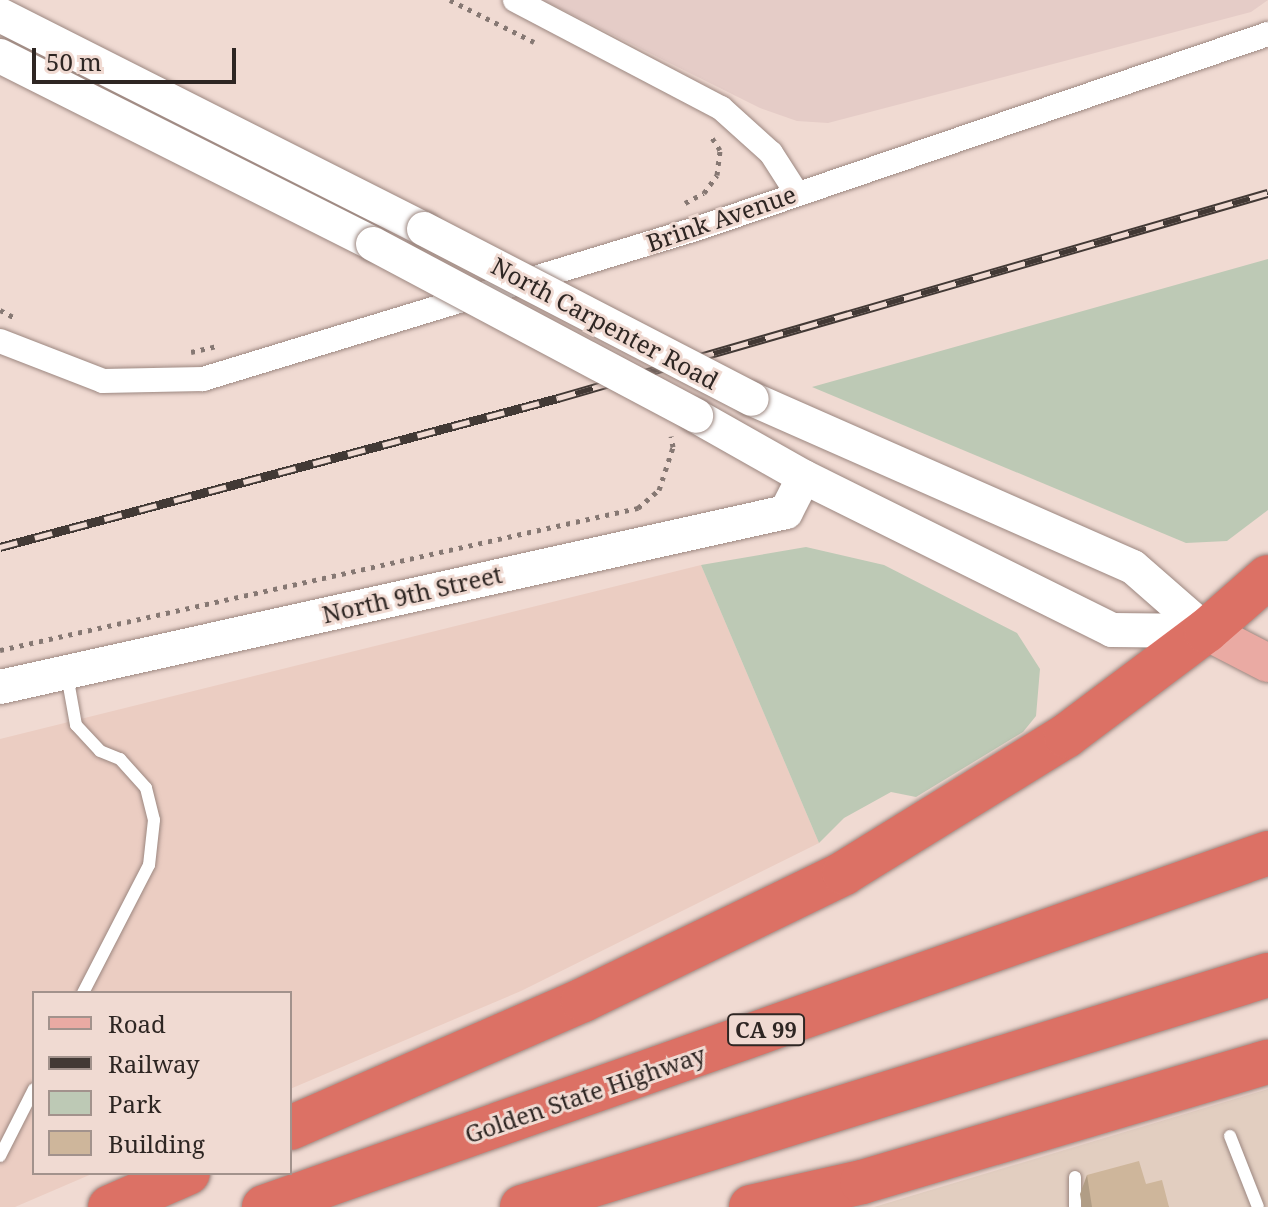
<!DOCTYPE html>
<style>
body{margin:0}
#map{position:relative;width:1268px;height:1207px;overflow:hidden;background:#f0dad2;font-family:"Noto Serif",serif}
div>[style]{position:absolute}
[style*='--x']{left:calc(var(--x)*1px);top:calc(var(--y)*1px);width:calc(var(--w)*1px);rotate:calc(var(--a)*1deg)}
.commercial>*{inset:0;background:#e2cec0}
.built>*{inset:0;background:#ebcdc2}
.education>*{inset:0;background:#e5ccc7}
.green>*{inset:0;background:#bdc9b5}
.path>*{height:5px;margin-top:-2.5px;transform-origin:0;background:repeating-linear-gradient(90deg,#867873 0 4px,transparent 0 10px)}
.roads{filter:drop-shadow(0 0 2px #9c8780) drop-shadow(0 0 2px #9c8780)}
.lane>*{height:12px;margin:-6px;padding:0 6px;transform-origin:6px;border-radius:6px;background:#fff}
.street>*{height:24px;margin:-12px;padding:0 12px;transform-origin:12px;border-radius:12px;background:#fff}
.secondary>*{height:34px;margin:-17px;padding:0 17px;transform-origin:17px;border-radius:17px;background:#fff}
.primary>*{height:38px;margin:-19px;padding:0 19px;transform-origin:19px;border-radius:19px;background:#eaaaa3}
.highway>*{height:44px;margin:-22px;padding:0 22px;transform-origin:22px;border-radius:22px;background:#dc7165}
.rail>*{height:9px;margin-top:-4.5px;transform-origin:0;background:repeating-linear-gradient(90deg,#f0dad2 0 18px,#423935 0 36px);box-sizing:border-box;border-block:2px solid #423935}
.bridges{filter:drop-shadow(0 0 2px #9c8780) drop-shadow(0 0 2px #9c8780)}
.secondary-bridge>*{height:34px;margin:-17px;padding:0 17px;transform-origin:17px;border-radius:17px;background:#fff}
.wall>*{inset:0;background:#b19d85}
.building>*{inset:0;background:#ceb69b}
span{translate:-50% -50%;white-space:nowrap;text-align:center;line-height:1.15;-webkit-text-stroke:6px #f0dad2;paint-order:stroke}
.shield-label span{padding:2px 6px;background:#f0dad2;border:2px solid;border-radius:6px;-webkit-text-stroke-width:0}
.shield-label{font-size:22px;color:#2e2623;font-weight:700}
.street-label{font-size:24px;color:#2e2623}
.legend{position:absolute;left:32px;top:991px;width:260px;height:184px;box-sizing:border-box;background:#f0dad2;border:2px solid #a2928c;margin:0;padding:10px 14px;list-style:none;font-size:24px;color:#2e2623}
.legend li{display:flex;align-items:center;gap:16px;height:40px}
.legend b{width:40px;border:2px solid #a2928c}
.scale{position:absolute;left:32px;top:48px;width:204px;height:36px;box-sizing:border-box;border:4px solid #2e2623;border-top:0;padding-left:10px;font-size:24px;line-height:28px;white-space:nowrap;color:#2e2623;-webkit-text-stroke:6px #f0dad2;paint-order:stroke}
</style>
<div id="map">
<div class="commercial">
<div style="clip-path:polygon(1268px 1089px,1268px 1207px,874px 1207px)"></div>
</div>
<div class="built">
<div style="clip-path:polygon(701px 565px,819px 843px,521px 991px,290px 1089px,290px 993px,34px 993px,34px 1173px,94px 1173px,15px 1207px,0 1207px,0 739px)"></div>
</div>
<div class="education">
<div style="clip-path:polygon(543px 0,1268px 0,1251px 12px,828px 123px,797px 121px,760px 108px)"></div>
</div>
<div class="green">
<div style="clip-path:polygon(1268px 259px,1268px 510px,1227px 541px,1186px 543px,812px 387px)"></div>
<div style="clip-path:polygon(806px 547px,884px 565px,1017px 633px,1040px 669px,1036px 716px,1023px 732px,916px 797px,891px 792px,844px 818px,819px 843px,701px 565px)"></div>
</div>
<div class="path">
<div style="--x:450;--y:0;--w:94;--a:26.6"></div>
<div style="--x:685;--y:203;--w:21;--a:-28"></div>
<div style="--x:704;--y:193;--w:22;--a:-54"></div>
<div style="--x:717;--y:175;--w:25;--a:-83"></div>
<div style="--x:720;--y:150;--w:17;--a:-123"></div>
<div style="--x:0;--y:310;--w:15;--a:28"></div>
<div style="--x:191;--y:352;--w:26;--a:-13"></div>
<div style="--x:0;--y:650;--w:654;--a:-12.55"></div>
<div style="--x:638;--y:508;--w:28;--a:-41"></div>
<div style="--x:659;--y:490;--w:45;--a:-72"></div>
<div style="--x:673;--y:447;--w:11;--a:-100"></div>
</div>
<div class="roads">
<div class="lane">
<div style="--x:67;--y:675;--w:51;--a:79.8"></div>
<div style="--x:76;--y:725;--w:35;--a:47"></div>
<div style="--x:100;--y:751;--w:22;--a:22"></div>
<div style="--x:120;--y:759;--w:39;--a:48"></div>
<div style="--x:146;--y:788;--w:33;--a:76"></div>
<div style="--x:154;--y:820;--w:45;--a:96.3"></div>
<div style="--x:149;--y:865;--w:144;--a:117.3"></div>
<div style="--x:1230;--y:1136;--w:76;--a:68.5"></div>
<div style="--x:0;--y:1156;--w:75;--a:-63.1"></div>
<div style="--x:1075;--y:1207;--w:30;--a:-90"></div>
</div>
<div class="street">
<div style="--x:515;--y:0;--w:233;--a:27.7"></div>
<div style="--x:721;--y:108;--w:67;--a:42"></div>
<div style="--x:771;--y:153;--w:46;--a:57.3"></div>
<div style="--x:0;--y:341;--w:110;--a:21.2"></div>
<div style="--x:103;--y:381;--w:100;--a:-1.1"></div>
<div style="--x:203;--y:379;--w:518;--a:-16.93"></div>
<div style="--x:699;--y:228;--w:601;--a:-18.83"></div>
</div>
<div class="secondary">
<div style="--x:0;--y:15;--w:475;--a:26.8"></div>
<div style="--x:0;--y:56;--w:418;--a:26.7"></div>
<div style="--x:752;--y:399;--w:416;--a:23.8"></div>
<div style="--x:1133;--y:567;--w:97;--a:41.2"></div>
<div style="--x:696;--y:416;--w:124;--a:29.5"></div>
<div style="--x:804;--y:477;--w:344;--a:26.4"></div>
<div style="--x:1112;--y:630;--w:94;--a:0.6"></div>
<div style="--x:0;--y:687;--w:805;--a:-12.55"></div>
<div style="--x:786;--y:512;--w:39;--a:-63"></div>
</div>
<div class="primary">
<div style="--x:1206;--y:631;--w:70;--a:27.3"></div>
</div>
<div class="highway">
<div style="--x:290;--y:1128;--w:320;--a:-23.6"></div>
<div style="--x:583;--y:1000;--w:290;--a:-25.9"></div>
<div style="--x:844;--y:873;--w:261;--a:-31.7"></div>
<div style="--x:1066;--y:736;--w:175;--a:-36.9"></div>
<div style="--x:1206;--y:631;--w:82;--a:-41.1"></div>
<div style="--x:110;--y:1207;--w:85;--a:-23.6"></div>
<div style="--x:264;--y:1207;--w:1065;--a:-19.42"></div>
<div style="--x:522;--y:1207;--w:781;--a:-17.28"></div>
<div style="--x:751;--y:1207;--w:114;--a:-12.7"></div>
<div style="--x:862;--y:1182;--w:423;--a:-16.5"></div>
</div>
</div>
<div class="rail">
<div style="--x:0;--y:547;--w:578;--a:-14.95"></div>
<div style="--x:558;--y:398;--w:739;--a:-16.11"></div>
</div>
<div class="bridges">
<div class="secondary-bridge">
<div style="--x:424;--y:229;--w:369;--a:27.4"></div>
<div style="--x:373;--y:244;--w:366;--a:28"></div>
</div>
</div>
<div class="wall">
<div style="clip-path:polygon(1087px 1175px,1146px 1184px,1169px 1207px,1082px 1207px,1080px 1194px)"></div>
</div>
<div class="building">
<div style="clip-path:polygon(1139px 1161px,1146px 1184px,1162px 1180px,1169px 1207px,1092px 1207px,1087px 1175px)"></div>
</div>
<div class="shield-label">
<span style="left:766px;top:1030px">CA 99</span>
</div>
<div class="street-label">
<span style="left:721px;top:218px;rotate:-19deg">Brink Avenue</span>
<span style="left:605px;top:323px;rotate:28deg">North Carpenter Road</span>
<span style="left:412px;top:594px;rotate:-13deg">North 9th Street</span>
<span style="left:585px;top:1094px;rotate:-19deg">Golden State Highway</span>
</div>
<ul class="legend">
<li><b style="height:10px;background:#eaaaa3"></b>Road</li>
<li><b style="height:10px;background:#423935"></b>Railway</li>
<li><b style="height:22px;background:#bdc9b5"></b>Park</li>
<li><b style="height:22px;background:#ceb69b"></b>Building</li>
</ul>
<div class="scale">50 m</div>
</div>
